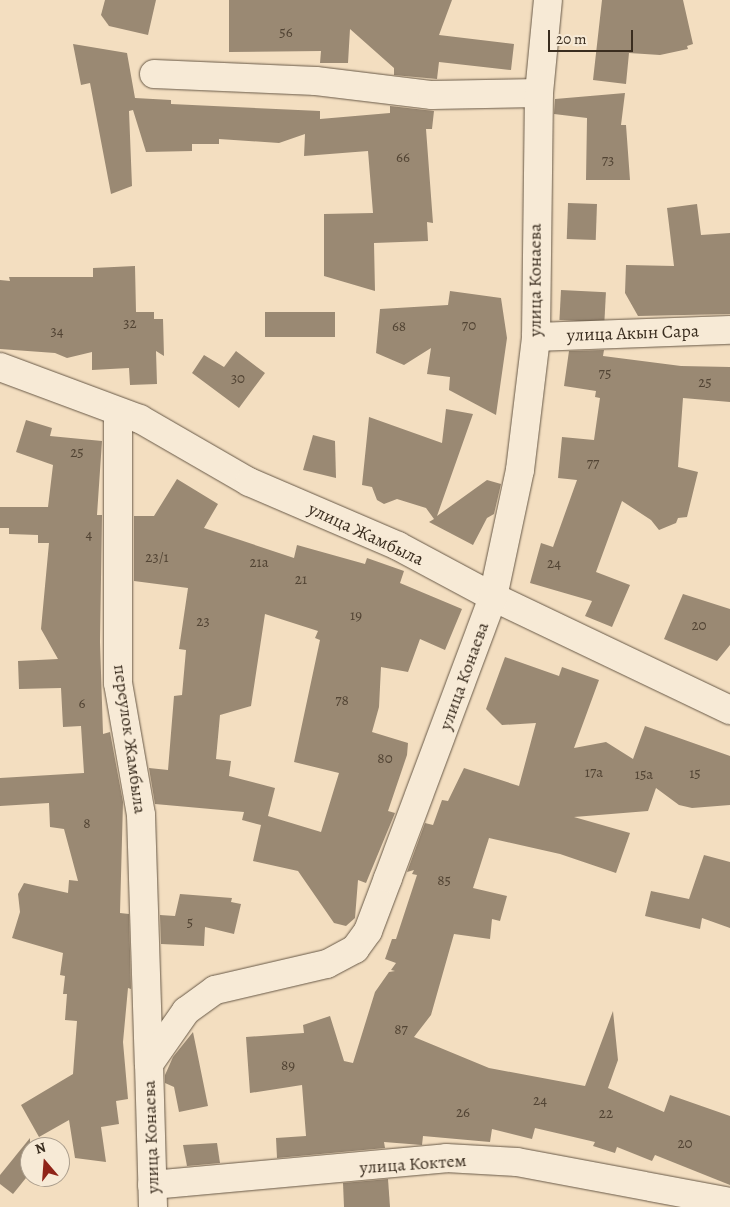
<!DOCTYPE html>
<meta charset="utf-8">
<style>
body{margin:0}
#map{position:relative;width:730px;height:1207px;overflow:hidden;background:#f3dec0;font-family:Alegreya,serif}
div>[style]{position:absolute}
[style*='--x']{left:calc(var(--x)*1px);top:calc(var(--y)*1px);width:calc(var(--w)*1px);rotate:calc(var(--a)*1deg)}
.building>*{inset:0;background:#9a8973;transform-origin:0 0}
.roads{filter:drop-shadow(0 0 1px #685947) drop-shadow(0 0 1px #685947)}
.minor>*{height:28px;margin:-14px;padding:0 14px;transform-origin:14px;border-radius:14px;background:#f7ead6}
span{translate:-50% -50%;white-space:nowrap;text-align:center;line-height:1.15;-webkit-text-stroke:4px #f7ead6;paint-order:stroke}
.number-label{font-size:15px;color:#524434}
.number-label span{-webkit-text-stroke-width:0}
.street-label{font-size:18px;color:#3a2d1f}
.north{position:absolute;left:20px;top:1137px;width:50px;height:50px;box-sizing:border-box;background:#f7ead6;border:1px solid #ab9e8d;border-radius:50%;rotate:342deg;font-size:14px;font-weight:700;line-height:20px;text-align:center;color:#3a2d1f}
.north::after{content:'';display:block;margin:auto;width:18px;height:22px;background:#8f2418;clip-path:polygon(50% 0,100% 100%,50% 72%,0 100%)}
.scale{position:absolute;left:548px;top:30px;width:85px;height:22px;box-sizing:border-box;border:2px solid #3a2d1f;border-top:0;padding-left:6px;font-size:15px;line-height:18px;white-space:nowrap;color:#3a2d1f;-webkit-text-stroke:4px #f7ead6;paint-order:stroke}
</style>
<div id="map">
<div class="building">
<div style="clip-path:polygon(105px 0,156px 0,148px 35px,109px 26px,101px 15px)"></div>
<div style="clip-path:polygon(229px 0,452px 0,439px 35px,514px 44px,511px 70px,439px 62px,437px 79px,394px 75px,394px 68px,350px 29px,348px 63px,320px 63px,321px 51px,229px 52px)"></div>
<div style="clip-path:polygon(602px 0,683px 0,693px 44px,687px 46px,688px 49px,660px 55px,629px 53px,626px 84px,593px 80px)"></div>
<div style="clip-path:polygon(73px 44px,127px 53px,135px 98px,171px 100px,171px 104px,320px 111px,320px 119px,390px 113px,390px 106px,434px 111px,432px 129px,426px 129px,433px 223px,427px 222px,428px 241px,374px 243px,375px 291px,324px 276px,324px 214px,373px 213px,368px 151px,304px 156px,305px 134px,279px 143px,219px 139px,219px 144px,192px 144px,192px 151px,146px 152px,133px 110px,129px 111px,132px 186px,111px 194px,90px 83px,81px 85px)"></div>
<div style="clip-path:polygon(625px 93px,621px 125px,626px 125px,630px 180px,586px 180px,587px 118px,554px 114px,555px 99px)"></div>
<div style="left:568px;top:203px;width:29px;height:36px;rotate:2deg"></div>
<div style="clip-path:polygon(697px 204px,701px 235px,730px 233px,730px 314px,638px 316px,625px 293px,626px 265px,674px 266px,667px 208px)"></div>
<div style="clip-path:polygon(135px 266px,136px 312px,154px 312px,154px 319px,163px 319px,164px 356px,156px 351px,157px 384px,130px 385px,129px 368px,92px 370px,92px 352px,67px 358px,55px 353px,0 349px,0 280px,10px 281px,9px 277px,93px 277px,93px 268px)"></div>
<div style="left:561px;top:290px;width:45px;height:30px;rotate:3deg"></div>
<div style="clip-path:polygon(450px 291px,501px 298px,507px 338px,496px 415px,449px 390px,450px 377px,427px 374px,431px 348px,404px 365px,376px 353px,380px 309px,448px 305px)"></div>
<div style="left:335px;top:312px;width:25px;height:70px;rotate:90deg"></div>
<div style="clip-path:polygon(604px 350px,603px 356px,681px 366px,730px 367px,730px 402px,683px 398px,678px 467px,698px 472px,687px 517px,678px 518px,676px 523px,659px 530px,651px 520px,622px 501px,596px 572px,630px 585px,612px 627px,585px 616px,592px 601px,530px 583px,541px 543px,553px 547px,577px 480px,558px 478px,562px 437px,594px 440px,600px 398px,595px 397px,596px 391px,564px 386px,569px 351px)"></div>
<div style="clip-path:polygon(236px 351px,265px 373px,239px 408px,192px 373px,204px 355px,224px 367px)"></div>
<div style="clip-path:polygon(446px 409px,473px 414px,437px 516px,487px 480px,501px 484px,494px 514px,487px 518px,473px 545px,429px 522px,434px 519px,426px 508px,397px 499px,384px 504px,377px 500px,372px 487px,362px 485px,369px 417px,442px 443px)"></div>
<div style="clip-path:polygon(26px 420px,52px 428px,50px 436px,102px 441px,97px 515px,102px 515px,100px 642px,103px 734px,110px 732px,123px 802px,120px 913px,129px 914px,131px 989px,128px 988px,123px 1042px,128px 1099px,116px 1101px,119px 1124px,101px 1127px,106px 1162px,75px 1158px,69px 1120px,39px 1137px,21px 1105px,73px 1074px,77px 1021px,65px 1020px,67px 994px,63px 994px,65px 976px,60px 975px,63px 953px,12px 938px,20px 912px,18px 894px,24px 883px,68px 893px,69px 880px,78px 881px,64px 829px,50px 827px,49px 803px,0 806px,0 778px,84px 773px,81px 726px,63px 727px,61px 688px,19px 689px,18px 661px,58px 659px,41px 629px,49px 543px,38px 543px,38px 535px,9px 534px,9px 528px,0 528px,0 507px,48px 507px,53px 465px,16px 452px)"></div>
<div style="clip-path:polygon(313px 435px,335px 441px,336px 478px,303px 470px)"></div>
<div style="clip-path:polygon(evenodd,177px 479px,218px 504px,204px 528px,294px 558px,297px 545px,365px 564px,367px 558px,404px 571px,400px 583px,462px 609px,445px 650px,420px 639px,408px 672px,381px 667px,379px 707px,372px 732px,408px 743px,407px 755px,388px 811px,395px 813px,366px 883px,358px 880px,355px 918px,346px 926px,334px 923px,298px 871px,253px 861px,261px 825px,242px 820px,244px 812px,155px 804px,149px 768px,168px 770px,174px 696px,182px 695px,186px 650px,179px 649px,188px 588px,134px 581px,134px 516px,154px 516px,177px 479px,265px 614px,318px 631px,315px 638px,320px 640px,294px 762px,339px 773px,321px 832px,268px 816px,275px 788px,229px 776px,231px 761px,216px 759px,220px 715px,251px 706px,265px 614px)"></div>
<div style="clip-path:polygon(683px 594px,730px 609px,730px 645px,717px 661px,664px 639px)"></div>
<div style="clip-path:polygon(505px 657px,559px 676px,562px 667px,599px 680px,574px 748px,606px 742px,633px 759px,645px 726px,730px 756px,730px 805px,692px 808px,679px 805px,656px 788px,648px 811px,574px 817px,630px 833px,616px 873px,560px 854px,489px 838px,473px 888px,507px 896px,500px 921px,492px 919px,490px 939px,454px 934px,431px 1015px,414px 1037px,489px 1068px,585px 1086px,613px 1011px,618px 1060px,608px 1088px,664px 1112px,670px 1095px,730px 1116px,730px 1185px,655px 1155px,652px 1161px,617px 1147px,615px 1153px,593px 1146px,595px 1142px,535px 1128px,532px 1139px,492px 1129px,490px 1142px,423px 1136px,422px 1145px,384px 1142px,385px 1148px,277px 1158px,276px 1138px,306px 1136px,302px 1085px,250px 1093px,246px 1037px,304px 1033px,303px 1025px,330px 1016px,344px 1061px,353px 1063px,375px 992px,389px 972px,395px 971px,391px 970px,396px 963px,385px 959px,392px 939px,396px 939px,417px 875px,412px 874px,414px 870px,407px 872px,425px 823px,433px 825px,442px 800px,448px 801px,464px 768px,519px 786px,536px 723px,502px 725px,486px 709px)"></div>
<div style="clip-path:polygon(704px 855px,730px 862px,730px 928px,702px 918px,700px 929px,645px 916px,651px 891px,689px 899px)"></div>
<div style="clip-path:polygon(180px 894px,232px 898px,231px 902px,241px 904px,234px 934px,205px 927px,204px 946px,161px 944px,160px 915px,175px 916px)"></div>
<div style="clip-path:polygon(193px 1032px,208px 1106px,179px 1112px,174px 1087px,165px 1083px,165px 1075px,173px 1057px)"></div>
<div style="clip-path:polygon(30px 1138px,30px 1173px,13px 1194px,0 1184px,0 1175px)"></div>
<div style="clip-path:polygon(217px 1143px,220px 1163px,187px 1166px,183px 1145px)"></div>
<div style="clip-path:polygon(388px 1179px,390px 1207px,344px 1207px,343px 1183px)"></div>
</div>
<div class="roads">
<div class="minor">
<div style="--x:154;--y:74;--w:162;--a:2.5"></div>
<div style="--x:316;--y:81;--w:117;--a:6.9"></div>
<div style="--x:432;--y:95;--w:107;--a:-1.1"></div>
<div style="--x:536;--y:337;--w:194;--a:-2.1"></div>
<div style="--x:0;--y:367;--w:149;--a:20.4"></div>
<div style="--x:140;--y:419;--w:126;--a:30"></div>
<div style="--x:249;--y:482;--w:162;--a:23.2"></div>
<div style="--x:398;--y:546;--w:108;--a:28.2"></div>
<div style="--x:493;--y:597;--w:263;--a:25.5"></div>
<div style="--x:118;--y:414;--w:269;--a:90"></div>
<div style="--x:118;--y:683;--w:134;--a:80.1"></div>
<div style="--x:141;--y:815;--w:249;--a:88.2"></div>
<div style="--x:152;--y:1185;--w:295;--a:-5.2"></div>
<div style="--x:446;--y:1158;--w:71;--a:3.2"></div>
<div style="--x:517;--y:1162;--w:217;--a:10.6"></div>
<div style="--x:153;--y:1207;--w:143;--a:-91.6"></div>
<div style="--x:149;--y:1064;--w:65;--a:-55.1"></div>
<div style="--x:186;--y:1011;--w:36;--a:-36"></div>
<div style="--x:215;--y:990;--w:115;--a:-13.1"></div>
<div style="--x:327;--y:964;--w:32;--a:-28"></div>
<div style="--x:355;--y:949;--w:22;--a:-54"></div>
<div style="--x:368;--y:931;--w:57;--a:-69.3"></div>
<div style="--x:388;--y:878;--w:300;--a:-69.5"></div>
<div style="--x:493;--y:597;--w:130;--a:-78"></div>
<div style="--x:520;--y:470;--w:134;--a:-83.1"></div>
<div style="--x:536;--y:337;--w:244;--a:-89.3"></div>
<div style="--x:539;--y:93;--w:93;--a:-84.5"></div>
</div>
</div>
<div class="number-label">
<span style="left:286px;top:33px">56</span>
<span style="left:403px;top:158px">66</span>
<span style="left:608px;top:161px">73</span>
<span style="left:130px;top:324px">32</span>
<span style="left:469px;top:326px">70</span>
<span style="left:399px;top:327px">68</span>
<span style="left:57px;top:332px">34</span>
<span style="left:605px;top:374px">75</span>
<span style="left:238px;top:379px">30</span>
<span style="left:705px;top:383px">25</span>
<span style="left:77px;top:453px">25</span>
<span style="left:593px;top:464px">77</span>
<span style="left:89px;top:535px">4</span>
<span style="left:157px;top:558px">23/1</span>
<span style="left:259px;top:563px">21а</span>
<span style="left:554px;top:564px">24</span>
<span style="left:301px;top:580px">21</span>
<span style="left:356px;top:616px">19</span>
<span style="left:203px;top:622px">23</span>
<span style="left:699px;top:626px">20</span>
<span style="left:342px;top:701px">78</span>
<span style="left:82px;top:704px">6</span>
<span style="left:385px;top:759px">80</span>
<span style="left:594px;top:773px">17а</span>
<span style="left:695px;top:774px">15</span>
<span style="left:644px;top:775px">15а</span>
<span style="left:87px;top:824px">8</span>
<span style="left:444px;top:881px">85</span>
<span style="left:190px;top:923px">5</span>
<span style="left:401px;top:1030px">87</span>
<span style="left:288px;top:1066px">89</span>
<span style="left:540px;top:1101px">24</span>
<span style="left:463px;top:1113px">26</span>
<span style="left:606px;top:1114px">22</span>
<span style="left:685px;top:1144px">20</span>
</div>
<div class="street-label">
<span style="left:535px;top:280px;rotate:-90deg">улица Конаева</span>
<span style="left:633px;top:333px;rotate:-2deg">улица Акын Сара</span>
<span style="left:366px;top:534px;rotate:25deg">улица Жамбыла</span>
<span style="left:464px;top:676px;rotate:-70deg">улица Конаева</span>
<span style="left:130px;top:739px;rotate:82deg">переулок Жамбыла</span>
<span style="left:151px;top:1137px;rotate:-92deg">улица Конаева</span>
<span style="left:413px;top:1164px;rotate:-4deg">улица Коктем</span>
</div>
<div class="north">N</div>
<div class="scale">20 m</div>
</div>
